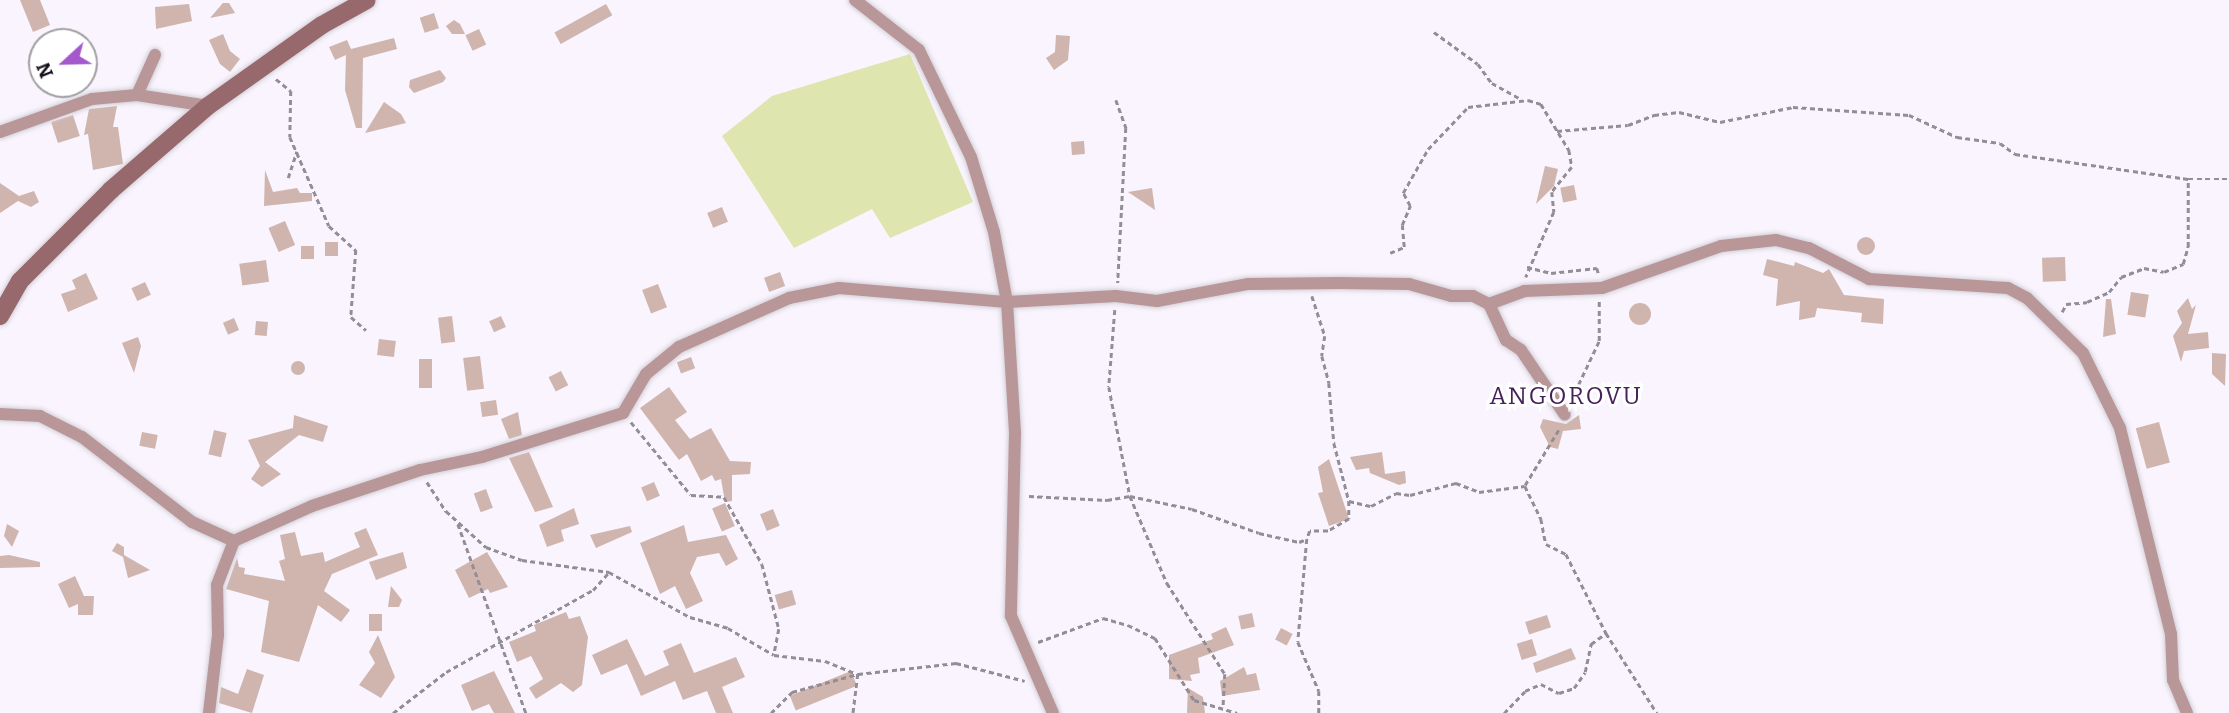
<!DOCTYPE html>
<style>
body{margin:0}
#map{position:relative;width:2229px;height:713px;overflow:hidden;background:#f9f4fd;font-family:Bitter,serif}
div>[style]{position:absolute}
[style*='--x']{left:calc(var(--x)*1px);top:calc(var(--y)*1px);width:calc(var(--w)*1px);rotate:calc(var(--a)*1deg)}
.green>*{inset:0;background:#dee5af}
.building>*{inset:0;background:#cfb5ad;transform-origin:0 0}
.round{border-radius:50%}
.path>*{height:2.5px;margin-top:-1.25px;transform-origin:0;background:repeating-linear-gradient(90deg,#938e96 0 5px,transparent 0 8.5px)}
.roads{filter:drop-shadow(0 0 2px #d4d0d8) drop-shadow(0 0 2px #d4d0d8)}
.street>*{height:12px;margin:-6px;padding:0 6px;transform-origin:6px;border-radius:6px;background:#b99798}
.secondary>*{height:18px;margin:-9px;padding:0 9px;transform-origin:9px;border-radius:9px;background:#98696c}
span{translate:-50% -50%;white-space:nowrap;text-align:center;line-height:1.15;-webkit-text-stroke:6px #fff;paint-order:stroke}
.quarter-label{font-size:24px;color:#462158;letter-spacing:2px}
.north{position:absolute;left:28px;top:28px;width:70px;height:70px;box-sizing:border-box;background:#fff;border:2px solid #a19fa2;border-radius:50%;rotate:248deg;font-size:19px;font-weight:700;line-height:28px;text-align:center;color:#141017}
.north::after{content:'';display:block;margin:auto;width:24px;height:32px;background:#a558cb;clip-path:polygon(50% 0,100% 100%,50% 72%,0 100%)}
</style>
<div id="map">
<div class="green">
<div style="clip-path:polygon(910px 54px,973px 202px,890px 238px,872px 209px,794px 248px,722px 136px,772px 96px)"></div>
</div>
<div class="building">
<div style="clip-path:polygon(20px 0,40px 0,50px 25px,33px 32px)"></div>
<div style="clip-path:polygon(223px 3px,229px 3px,235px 13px,210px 18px)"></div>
<div style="clip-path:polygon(189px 4px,192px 21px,156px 29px,155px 7px)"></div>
<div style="left:606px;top:4px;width:13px;height:59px;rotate:61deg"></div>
<div style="left:434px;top:13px;width:16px;height:15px;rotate:72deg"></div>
<div style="clip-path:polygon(454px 20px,460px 24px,465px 34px,452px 34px,446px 26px)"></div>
<div style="left:479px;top:29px;width:17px;height:15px;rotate:65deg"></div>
<div style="clip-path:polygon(223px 34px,230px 51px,240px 59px,230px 72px,220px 64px,209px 40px)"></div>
<div style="clip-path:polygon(1056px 35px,1070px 36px,1068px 60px,1054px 70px,1046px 58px,1055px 52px)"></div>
<div style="clip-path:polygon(394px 38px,397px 49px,363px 58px,362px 128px,356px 128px,345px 90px,346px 55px,335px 60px,329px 47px,347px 40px,351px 49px)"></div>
<div style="clip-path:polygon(440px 70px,446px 78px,443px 82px,414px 93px,409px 87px,410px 80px)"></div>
<div style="clip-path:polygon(384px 102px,401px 114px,406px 123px,365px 133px)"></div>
<div style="clip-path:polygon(117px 106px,113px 127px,118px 127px,123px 164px,93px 170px,88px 134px,84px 135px,89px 109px)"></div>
<div style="left:73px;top:115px;width:22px;height:23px;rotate:72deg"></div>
<div style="left:1084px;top:141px;width:13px;height:13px;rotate:86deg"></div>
<div style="clip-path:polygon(1545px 166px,1558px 169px,1554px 186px,1536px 204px)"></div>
<div style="clip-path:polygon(265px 170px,273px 192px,297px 188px,300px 193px,312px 193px,312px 201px,264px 206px)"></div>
<div style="clip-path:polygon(0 183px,19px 196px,34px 191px,39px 202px,31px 207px,18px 201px,0 213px)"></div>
<div style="left:1574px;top:185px;width:15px;height:14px;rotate:79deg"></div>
<div style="clip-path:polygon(1152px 188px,1155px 210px,1128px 192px)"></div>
<div style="left:722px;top:207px;width:16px;height:16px;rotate:68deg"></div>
<div style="left:285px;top:221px;width:26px;height:18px;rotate:67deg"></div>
<div class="round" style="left:1857px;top:237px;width:18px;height:18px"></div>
<div style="left:325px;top:242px;width:13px;height:14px"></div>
<div style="left:301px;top:246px;width:13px;height:13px"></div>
<div style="left:2065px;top:257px;width:24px;height:23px;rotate:88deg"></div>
<div style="clip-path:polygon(1767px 259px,1794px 266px,1795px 262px,1823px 273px,1829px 269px,1844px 295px,1884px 299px,1883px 324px,1861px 322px,1862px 313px,1817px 308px,1815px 317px,1799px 320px,1800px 301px,1776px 306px,1778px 279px,1763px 275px)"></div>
<div style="left:266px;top:260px;width:22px;height:27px;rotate:82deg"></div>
<div style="left:780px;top:272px;width:15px;height:17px;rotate:70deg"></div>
<div style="clip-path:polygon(86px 273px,98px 299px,68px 312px,61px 294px,76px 289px,72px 280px)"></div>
<div style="left:145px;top:282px;width:14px;height:15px;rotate:65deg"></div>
<div style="left:658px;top:284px;width:25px;height:17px;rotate:69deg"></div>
<div style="left:2131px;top:292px;width:18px;height:23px;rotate:9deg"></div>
<div style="clip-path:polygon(2188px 298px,2192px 309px,2196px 305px,2188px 334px,2208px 332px,2209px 348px,2184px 351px,2181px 362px,2173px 336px,2182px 323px,2177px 311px)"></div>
<div style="clip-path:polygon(2106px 299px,2111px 299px,2116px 334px,2103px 337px)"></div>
<div class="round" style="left:1629px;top:303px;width:22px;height:22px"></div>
<div style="left:452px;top:316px;width:26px;height:14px;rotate:83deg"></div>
<div style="left:501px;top:316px;width:12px;height:13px;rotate:66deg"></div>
<div style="left:234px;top:318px;width:13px;height:12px;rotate:67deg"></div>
<div style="left:256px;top:321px;width:12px;height:14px;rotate:5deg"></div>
<div style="clip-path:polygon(138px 337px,141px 346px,134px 373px,122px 343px)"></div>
<div style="left:379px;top:339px;width:17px;height:16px;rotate:7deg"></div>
<div style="clip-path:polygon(2212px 353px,2226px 354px,2225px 386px,2212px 374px)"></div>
<div style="left:480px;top:356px;width:33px;height:17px;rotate:83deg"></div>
<div style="left:691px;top:357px;width:12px;height:15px;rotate:70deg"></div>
<div style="left:419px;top:359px;width:13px;height:29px"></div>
<div class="round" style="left:291px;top:361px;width:14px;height:14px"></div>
<div style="left:561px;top:371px;width:16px;height:14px;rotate:63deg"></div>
<div style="clip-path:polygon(669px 387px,687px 412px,675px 420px,690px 439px,711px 428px,730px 461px,751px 462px,750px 474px,732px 475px,732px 501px,725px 502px,721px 479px,715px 481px,712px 475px,701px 481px,687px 454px,679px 460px,640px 408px)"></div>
<div style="left:496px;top:400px;width:15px;height:16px;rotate:82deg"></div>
<div style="clip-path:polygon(518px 412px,522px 435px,509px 439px,501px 419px)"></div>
<div style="clip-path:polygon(294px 415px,328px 426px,323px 442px,299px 435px,265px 462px,281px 474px,262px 487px,251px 479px,260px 466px,248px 440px,293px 428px)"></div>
<div style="clip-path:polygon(1579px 415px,1581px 429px,1563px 431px,1558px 449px,1550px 447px,1540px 427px,1543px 419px,1566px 424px)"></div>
<div style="left:2159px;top:422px;width:42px;height:24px;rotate:75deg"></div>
<div style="left:214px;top:430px;width:13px;height:25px;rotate:13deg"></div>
<div style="left:142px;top:432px;width:16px;height:14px;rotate:11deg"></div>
<div style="clip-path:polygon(529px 452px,553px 507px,535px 512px,509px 458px)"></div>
<div style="clip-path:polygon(1382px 452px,1385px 474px,1405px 471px,1406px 483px,1399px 485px,1370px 473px,1369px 468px,1356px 470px,1350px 457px)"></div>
<div style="clip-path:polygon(1329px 459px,1349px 519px,1329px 526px,1318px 493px,1323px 492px,1318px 467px)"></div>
<div style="left:654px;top:482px;width:15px;height:14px;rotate:67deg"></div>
<div style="left:486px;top:489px;width:20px;height:13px;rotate:70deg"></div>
<div style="left:725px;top:503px;width:25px;height:14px;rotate:67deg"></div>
<div style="clip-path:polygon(574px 508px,579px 524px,561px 530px,564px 541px,547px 547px,539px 525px)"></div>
<div style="left:773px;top:509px;width:18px;height:14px;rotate:68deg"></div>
<div style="clip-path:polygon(7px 524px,19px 531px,12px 547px,4px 536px)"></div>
<div style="clip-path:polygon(684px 525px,688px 542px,726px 535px,738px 559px,726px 566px,719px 553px,697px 557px,690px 573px,703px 601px,686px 609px,675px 586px,660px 594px,640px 543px)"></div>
<div style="clip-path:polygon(630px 526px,632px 532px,596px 548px,590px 535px)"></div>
<div style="clip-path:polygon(366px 528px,378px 555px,332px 574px,324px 591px,350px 610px,341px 622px,318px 605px,299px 662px,261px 652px,269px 601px,226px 589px,237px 558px,239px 567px,245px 568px,244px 574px,285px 581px,279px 561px,285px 559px,280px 535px,295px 532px,301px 556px,323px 552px,325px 562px,360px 547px,354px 533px)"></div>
<div style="clip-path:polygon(117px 543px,124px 547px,124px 555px,150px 570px,128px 578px,123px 557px,112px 551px)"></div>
<div style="clip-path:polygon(403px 552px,407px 568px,376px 580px,369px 562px)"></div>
<div style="clip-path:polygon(487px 552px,508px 587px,490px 593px,488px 589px,469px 598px,455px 570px)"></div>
<div style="clip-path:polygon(9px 555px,40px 562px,40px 567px,0 568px,0 556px)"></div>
<div style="clip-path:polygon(75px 576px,84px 596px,94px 596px,93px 615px,78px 615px,78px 604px,69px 608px,58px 584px)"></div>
<div style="clip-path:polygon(391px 586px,402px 600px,399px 607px,388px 607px)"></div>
<div style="left:792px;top:590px;width:15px;height:18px;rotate:74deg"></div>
<div style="clip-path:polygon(566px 612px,569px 619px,580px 616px,588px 637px,582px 685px,573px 692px,561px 683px,536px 699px,529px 688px,543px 679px,531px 656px,517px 662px,509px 642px,536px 631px,534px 625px)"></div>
<div style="left:1252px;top:613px;width:14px;height:14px;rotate:78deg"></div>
<div style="left:369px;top:614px;width:13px;height:17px"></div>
<div style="left:1547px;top:615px;width:13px;height:23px;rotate:72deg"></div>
<div style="clip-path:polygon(1226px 627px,1234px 645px,1198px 658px,1200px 673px,1190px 675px,1192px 681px,1169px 679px,1169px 655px,1213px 639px,1211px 634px)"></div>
<div style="left:1281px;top:628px;width:13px;height:13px;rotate:27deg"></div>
<div style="clip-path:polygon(378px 635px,395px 677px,381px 698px,359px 685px,375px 663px,369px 652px)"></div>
<div style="clip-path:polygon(627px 639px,645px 676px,669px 665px,663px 651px,681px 643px,694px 673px,736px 657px,745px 677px,722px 687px,733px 713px,716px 713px,707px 691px,683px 700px,675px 681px,641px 696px,627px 664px,601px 675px,592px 655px)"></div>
<div style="left:1532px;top:639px;width:17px;height:16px;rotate:73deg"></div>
<div style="clip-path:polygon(1571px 648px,1576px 659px,1536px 673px,1533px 663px)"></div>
<div style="clip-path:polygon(1244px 667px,1247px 675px,1256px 673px,1260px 690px,1222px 696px,1220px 681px)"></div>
<div style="clip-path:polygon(247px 669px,264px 675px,252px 713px,219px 703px,221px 687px,238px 694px)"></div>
<div style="clip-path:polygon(494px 671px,515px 713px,494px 713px,489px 704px,472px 711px,461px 685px)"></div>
<div style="left:851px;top:671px;width:16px;height:66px;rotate:68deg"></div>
<div style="clip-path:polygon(1188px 688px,1203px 697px,1205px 713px,1187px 713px)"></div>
</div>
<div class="path">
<div style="--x:1434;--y:32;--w:54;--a:36"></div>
<div style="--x:1478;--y:64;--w:24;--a:54"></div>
<div style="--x:1492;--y:83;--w:31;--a:29"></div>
<div style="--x:276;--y:79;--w:19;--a:39"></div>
<div style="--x:291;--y:91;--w:46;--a:91.2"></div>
<div style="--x:290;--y:137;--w:97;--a:66.3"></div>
<div style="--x:329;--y:226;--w:36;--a:42"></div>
<div style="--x:356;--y:250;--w:67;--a:94.3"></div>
<div style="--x:351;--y:317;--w:20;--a:41"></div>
<div style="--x:1116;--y:100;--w:30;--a:70"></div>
<div style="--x:1126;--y:128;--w:155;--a:93"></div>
<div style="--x:1557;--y:131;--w:71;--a:-4.8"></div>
<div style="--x:1628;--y:125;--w:28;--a:-21"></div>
<div style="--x:1654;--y:115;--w:25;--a:-7"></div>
<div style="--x:1679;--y:112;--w:42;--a:13.7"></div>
<div style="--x:1720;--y:122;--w:75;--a:-11.6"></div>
<div style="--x:1793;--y:107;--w:116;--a:3.9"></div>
<div style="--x:1909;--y:115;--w:53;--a:24.6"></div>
<div style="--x:1957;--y:137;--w:43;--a:7.9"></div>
<div style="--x:2000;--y:143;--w:19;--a:36"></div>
<div style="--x:2015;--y:154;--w:175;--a:8.2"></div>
<div style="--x:288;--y:178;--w:28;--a:-72"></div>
<div style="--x:1390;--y:253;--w:15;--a:-23"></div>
<div style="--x:1404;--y:247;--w:22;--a:-95"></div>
<div style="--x:1402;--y:225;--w:21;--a:-67"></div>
<div style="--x:1410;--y:206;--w:15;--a:-118"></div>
<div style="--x:1403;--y:193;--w:51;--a:-60.4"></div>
<div style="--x:1428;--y:149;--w:58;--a:-46.4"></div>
<div style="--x:1468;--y:107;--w:60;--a:-6.7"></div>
<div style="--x:1528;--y:100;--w:14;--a:17"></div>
<div style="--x:1541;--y:104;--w:54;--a:58.7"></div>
<div style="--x:1569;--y:150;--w:17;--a:80"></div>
<div style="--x:1572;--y:167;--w:32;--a:129"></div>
<div style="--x:1552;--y:192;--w:20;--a:84"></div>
<div style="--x:1554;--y:212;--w:71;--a:113.3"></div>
<div style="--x:1527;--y:267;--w:25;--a:14"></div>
<div style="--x:1551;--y:273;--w:46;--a:-6.2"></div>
<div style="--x:1597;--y:268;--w:7;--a:74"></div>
<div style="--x:1312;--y:296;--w:42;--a:72"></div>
<div style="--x:1325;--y:336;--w:20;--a:99"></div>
<div style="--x:1322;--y:356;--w:28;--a:75"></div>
<div style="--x:1329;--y:383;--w:60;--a:85.2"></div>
<div style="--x:1334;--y:443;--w:60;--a:75.5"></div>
<div style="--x:1349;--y:501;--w:18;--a:90"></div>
<div style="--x:1349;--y:519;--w:24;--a:150"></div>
<div style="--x:1328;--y:531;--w:18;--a:180"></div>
<div style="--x:1310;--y:531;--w:9;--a:111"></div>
<div style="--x:1307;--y:539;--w:103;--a:95"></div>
<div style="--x:1298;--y:642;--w:53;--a:66.8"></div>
<div style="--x:1319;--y:691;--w:22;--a:90"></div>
<div style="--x:1115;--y:310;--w:77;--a:94.5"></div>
<div style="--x:1109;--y:387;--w:111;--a:79.1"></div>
<div style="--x:1130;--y:496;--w:95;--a:67"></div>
<div style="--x:1167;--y:583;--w:108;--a:57.5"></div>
<div style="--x:1225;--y:674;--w:33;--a:93"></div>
<div style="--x:2062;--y:312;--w:9;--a:-63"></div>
<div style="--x:2066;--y:304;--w:21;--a:-5"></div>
<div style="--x:2087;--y:302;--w:24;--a:-24"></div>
<div style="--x:2109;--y:292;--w:19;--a:-51"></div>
<div style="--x:2121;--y:277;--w:25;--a:-21"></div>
<div style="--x:2144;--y:268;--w:20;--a:11"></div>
<div style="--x:2164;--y:272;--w:21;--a:-23"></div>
<div style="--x:2183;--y:264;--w:18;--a:-74"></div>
<div style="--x:2188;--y:247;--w:68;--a:-90"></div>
<div style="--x:2188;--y:179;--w:41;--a:0"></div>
<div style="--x:1571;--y:400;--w:65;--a:-64.6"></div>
<div style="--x:1599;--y:341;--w:40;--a:-90"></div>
<div style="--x:631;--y:422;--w:94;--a:50.6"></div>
<div style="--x:691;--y:495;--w:33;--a:3"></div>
<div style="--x:724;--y:497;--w:77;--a:60.4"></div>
<div style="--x:762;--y:564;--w:67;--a:75.3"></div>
<div style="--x:779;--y:629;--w:26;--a:101"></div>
<div style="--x:427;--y:482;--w:35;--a:57"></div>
<div style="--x:446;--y:511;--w:54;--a:42"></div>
<div style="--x:486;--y:547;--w:38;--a:20"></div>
<div style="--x:522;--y:560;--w:88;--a:7.9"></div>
<div style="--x:609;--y:572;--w:93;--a:29.1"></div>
<div style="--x:690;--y:617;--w:40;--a:16"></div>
<div style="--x:728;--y:628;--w:53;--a:30.4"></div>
<div style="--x:774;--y:655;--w:51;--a:6.7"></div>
<div style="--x:825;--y:661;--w:35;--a:22"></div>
<div style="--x:858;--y:674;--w:39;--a:97"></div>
<div style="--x:1525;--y:485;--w:66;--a:-58.7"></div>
<div style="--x:1029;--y:496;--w:78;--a:2.9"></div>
<div style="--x:1107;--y:500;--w:23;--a:-10"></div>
<div style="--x:1130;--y:496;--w:63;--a:11.8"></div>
<div style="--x:1192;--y:509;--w:71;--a:19.7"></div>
<div style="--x:1259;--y:533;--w:41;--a:12.7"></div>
<div style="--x:1299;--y:542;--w:9;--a:-21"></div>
<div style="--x:1349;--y:501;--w:23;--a:13"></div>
<div style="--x:1371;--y:506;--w:28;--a:-27"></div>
<div style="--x:1396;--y:493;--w:14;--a:8"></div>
<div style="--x:1410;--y:495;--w:48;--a:-14.6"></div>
<div style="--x:1456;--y:483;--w:25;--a:21"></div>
<div style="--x:1479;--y:492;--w:46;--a:-7.4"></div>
<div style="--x:1525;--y:486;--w:37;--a:64"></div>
<div style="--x:1541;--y:519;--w:25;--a:79"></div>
<div style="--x:1546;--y:544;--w:22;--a:27"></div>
<div style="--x:1566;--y:554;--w:89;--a:63.1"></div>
<div style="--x:1606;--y:633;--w:95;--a:57.5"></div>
<div style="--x:458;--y:524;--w:201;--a:70.2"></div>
<div style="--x:1038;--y:642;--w:69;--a:-20.3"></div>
<div style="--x:1103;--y:618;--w:26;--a:16"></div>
<div style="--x:1128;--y:625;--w:30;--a:26"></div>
<div style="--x:1155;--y:638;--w:73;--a:57.8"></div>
<div style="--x:1194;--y:700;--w:45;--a:16.8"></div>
<div style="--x:393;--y:713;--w:67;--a:-37.7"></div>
<div style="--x:446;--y:672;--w:168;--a:-29.2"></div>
<div style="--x:593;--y:590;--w:24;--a:-48"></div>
<div style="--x:771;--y:713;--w:30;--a:-45"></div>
<div style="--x:792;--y:692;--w:68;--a:-15.3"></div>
<div style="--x:858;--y:674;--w:99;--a:-6.4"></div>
<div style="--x:956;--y:663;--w:71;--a:14.6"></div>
<div style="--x:1504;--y:713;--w:30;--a:-46"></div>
<div style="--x:1525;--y:691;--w:17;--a:-24"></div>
<div style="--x:1541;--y:684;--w:20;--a:27"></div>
<div style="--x:1559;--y:693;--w:16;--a:-18"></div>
<div style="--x:1574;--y:688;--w:19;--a:-55"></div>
<div style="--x:1585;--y:672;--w:29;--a:-78"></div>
<div style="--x:1591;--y:644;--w:19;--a:-36"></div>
</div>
<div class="roads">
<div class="street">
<div style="--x:855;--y:0;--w:81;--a:38"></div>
<div style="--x:919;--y:50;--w:119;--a:64.1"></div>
<div style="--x:971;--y:157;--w:78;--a:73"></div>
<div style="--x:994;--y:232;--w:71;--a:79.5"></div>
<div style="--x:1007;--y:302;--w:131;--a:86.5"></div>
<div style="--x:1015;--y:433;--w:183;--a:91.3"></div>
<div style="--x:1011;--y:616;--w:106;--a:66.6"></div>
<div style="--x:137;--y:95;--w:44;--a:-65.8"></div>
<div style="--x:0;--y:132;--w:98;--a:-19.7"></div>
<div style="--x:92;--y:99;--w:45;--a:-5.1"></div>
<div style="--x:137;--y:95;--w:72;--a:8.8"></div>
<div style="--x:1489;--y:304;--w:37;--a:-20"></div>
<div style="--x:1524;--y:291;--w:78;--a:-2.2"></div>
<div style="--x:1602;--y:288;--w:126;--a:-19.4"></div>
<div style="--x:1721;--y:246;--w:55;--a:-6.2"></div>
<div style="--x:1776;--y:240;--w:34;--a:14"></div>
<div style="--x:1809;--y:248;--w:68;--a:27.3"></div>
<div style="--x:1869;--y:279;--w:139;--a:3.7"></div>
<div style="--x:2008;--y:288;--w:21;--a:28"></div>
<div style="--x:2027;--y:298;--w:78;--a:44.5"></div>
<div style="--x:2083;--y:353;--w:84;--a:63.7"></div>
<div style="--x:2120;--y:428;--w:212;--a:76.1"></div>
<div style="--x:2171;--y:634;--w:46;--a:87.5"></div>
<div style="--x:2173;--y:680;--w:36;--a:67"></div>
<div style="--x:0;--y:414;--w:40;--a:2.9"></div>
<div style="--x:40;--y:416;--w:47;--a:26.6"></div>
<div style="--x:82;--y:437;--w:139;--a:37.7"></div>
<div style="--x:192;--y:522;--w:46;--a:24.3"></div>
<div style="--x:234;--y:541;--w:85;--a:-24.2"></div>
<div style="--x:312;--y:506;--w:114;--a:-18.4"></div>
<div style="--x:420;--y:470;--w:63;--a:-11.8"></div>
<div style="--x:482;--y:457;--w:148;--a:-17.3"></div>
<div style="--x:623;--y:413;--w:45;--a:-59.5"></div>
<div style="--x:646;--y:374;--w:43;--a:-39.3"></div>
<div style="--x:679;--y:347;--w:120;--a:-24"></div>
<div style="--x:789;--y:298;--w:51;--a:-11.3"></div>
<div style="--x:839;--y:288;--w:169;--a:4.8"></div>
<div style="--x:1007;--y:302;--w:109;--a:-3.2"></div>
<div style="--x:1116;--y:296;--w:41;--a:7"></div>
<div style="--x:1157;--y:301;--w:93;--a:-10.6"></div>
<div style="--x:1248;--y:284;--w:91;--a:-0.6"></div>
<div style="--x:1339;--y:283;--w:70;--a:0.8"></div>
<div style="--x:1409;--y:284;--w:44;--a:15.9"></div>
<div style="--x:1451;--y:296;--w:22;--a:0"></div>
<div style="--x:1473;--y:296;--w:18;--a:27"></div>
<div style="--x:1489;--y:304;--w:40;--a:65"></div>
<div style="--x:1506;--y:340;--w:18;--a:34"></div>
<div style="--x:1521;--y:350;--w:78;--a:55.9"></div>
<div style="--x:209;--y:713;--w:79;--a:-83.4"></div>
<div style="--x:218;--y:635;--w:50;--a:-91.1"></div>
<div style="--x:217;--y:585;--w:47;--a:-68.9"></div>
</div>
<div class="secondary">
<div style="--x:0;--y:316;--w:40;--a:-60.3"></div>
<div style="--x:20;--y:281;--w:129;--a:-45"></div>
<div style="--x:111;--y:190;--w:128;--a:-40.9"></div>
<div style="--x:208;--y:106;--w:140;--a:-35.4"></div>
<div style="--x:322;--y:25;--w:51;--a:-29.1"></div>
</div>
</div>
<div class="quarter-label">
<span style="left:1566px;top:397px">ANGOROVU</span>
</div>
<div class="north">N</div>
</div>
